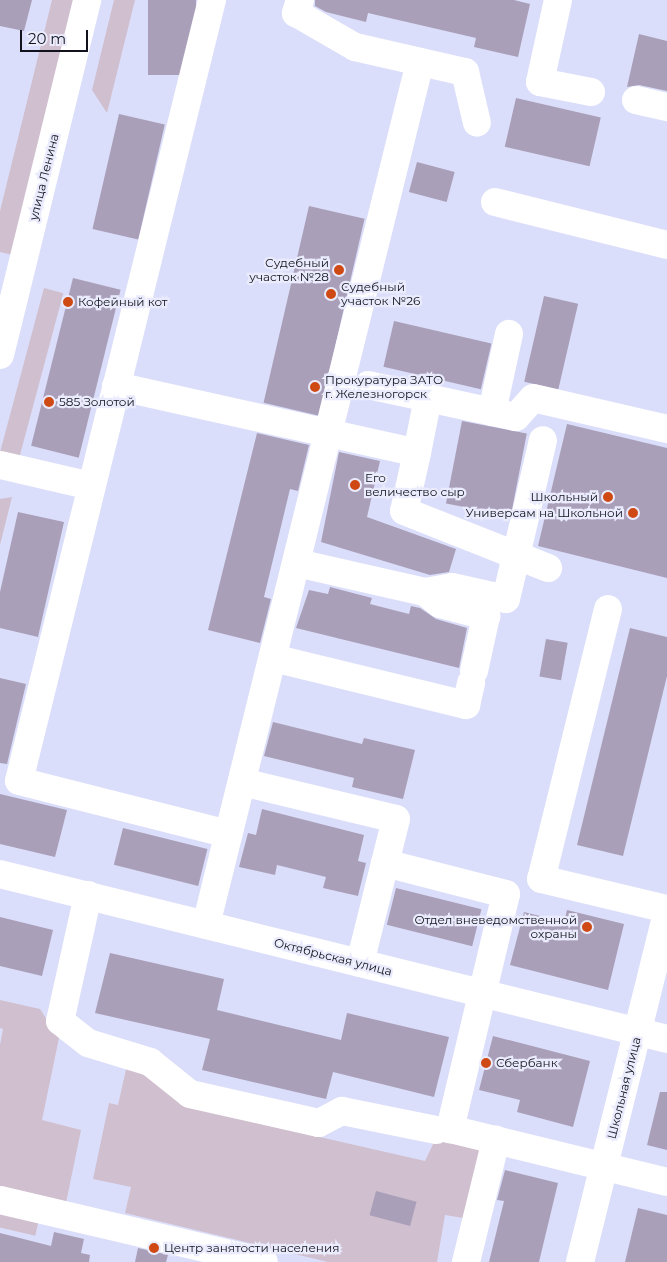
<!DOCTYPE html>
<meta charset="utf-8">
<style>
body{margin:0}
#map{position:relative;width:667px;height:1262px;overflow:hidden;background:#dbdefa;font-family:Montserrat,sans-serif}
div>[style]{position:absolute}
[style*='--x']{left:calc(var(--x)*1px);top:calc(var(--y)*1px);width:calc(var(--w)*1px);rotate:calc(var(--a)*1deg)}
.green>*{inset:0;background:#d0bfcf;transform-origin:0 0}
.building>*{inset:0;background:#aa9fb9;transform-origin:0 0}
.minor>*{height:28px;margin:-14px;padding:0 14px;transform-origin:14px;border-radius:14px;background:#fff}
.major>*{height:28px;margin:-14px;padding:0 14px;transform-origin:14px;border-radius:14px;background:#fff}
.dots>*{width:14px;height:14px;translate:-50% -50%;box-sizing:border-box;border:2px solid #eaecfd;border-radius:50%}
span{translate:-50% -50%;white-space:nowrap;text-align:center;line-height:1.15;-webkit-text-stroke:4.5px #eaecfd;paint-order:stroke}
.street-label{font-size:12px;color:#12121c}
.poi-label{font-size:12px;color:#12121c}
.right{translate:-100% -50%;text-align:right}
.left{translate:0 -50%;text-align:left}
.scale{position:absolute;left:20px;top:30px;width:68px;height:22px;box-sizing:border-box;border:2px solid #12121c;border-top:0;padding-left:6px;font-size:15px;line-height:18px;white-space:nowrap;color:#12121c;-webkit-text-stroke:4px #eaecfd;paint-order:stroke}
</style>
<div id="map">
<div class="green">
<div style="clip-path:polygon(52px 0,81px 0,17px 256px,0 252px,0 211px)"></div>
<div style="clip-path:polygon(114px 0,135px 0,107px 113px,92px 90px)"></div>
<div style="left:44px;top:288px;width:20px;height:175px;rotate:15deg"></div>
<div style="clip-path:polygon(12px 497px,0 545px,0 499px)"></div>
<div style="clip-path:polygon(0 1000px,40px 1009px,59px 1038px,42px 1120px,81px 1130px,66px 1203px,0 1188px,0 1045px,3px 1029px,0 1028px)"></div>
<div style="clip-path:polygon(127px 1065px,143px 1069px,184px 1106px,425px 1161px,436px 1138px,485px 1145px,469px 1219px,445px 1215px,437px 1262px,328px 1262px,125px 1213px,131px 1187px,93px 1179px,109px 1103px,118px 1105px)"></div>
<div style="left:0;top:1206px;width:41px;height:21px;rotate:13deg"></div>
</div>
<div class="building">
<div style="clip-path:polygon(0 0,32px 0,24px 31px,0 26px)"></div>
<div style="left:148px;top:0;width:48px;height:75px"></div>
<div style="clip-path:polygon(315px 0,514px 0,530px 4px,518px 57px,474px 47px,476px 38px,368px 13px,366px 22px,326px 12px,315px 6px)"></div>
<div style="clip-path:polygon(639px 34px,667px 41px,667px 91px,639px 85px,627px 87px)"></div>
<div style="left:516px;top:98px;width:87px;height:50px;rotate:13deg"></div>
<div style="left:119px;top:114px;width:47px;height:118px;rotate:13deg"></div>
<div style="left:417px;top:162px;width:39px;height:31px;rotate:15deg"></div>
<div style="left:309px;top:206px;width:57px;height:202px;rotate:13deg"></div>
<div style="left:73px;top:278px;width:49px;height:173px;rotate:14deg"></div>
<div style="left:544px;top:296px;width:35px;height:88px;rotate:13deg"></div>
<div style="left:394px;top:321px;width:100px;height:47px;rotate:13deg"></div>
<div style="left:462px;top:421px;width:66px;height:84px;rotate:11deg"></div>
<div style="clip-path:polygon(567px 424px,667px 448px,667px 578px,538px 546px)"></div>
<div style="clip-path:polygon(257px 433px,309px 445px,298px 491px,290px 489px,264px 597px,271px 599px,260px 643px,208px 630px)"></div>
<div style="clip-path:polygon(339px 452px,380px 461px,367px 517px,456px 549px,449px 572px,430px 575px,321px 542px)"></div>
<div style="clip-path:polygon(18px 512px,64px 522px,38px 637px,0 628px,0 592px)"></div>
<div style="clip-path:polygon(330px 587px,372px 598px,370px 604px,409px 614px,411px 606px,420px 608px,436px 619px,467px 628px,459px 668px,296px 628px,309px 590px,328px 594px)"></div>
<div style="clip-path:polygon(630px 628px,667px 637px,667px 676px,623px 856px,577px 845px)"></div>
<div style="left:546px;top:639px;width:22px;height:38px;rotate:10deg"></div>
<div style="clip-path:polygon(0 678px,26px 684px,7px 764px,0 763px)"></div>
<div style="clip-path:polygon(273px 722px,362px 744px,364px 738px,415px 750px,403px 799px,352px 787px,354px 778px,264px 756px)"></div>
<div style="clip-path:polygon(0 794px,67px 810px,55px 857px,0 844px)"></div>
<div style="clip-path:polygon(262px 809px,364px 835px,358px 861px,366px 863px,358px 896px,323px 888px,326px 877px,277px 865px,275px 875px,239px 867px,248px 833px,256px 835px)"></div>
<div style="left:123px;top:828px;width:87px;height:38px;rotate:14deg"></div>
<div style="left:396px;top:888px;width:88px;height:38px;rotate:14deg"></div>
<div style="clip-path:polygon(567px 910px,624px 924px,608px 990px,510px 965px,524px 912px,564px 922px)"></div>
<div style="clip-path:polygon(0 917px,53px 930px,42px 976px,0 966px)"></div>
<div style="clip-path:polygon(110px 953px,224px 979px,217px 1010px,341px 1040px,347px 1013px,449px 1037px,434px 1097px,333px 1072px,326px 1099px,202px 1070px,210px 1039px,95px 1013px)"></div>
<div style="clip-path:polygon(493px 1036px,590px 1061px,573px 1127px,517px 1112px,520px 1100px,479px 1090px)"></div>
<div style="clip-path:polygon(660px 1092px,667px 1092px,667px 1150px,647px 1145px)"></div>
<div style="clip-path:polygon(505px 1170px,558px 1183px,539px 1262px,489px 1262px,504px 1201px,497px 1200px)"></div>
<div style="left:376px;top:1191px;width:42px;height:25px;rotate:15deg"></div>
<div style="clip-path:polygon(638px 1208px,667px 1215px,667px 1262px,625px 1262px)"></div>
<div style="clip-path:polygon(54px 1232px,84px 1239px,81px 1253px,90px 1255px,89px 1262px,0 1262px,0 1233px,51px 1246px)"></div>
<div style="clip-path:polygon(138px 1248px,168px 1255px,166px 1262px,135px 1262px)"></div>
</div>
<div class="minor">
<div style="--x:212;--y:0;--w:804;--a:103.88"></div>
<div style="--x:19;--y:781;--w:216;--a:14.2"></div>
<div style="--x:300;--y:0;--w:14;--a:107"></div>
<div style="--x:296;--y:13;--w:68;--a:30"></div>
<div style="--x:355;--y:47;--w:113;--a:12.8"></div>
<div style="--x:465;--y:72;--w:52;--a:76.8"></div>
<div style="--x:558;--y:0;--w:84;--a:102.4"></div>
<div style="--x:540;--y:82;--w:52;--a:11.1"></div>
<div style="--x:636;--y:100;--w:32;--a:13"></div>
<div style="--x:495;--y:202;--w:177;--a:14"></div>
<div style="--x:368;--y:385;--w:61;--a:12.2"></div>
<div style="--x:116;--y:386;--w:308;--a:12.5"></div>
<div style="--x:417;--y:453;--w:59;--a:102.6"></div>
<div style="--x:404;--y:511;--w:155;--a:21.6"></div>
<div style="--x:492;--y:412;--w:80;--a:-77.7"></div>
<div style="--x:417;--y:453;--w:56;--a:-78.7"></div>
<div style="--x:428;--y:398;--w:90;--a:12.2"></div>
<div style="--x:516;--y:417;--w:25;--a:-48"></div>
<div style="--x:533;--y:398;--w:138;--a:13"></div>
<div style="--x:0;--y:465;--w:93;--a:13"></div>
<div style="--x:297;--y:563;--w:131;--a:12.8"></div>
<div style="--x:425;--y:592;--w:19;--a:39"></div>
<div style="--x:440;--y:604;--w:48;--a:14.6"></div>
<div style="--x:486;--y:616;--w:56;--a:102.3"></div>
<div style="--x:425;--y:592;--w:27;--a:-10"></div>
<div style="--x:452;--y:587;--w:55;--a:12.5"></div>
<div style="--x:506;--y:599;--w:163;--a:-76.9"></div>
<div style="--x:608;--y:609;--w:278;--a:103.9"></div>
<div style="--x:541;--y:879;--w:130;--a:13.4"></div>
<div style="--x:273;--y:658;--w:199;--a:13.7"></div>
<div style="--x:466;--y:705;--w:23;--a:-77"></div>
<div style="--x:242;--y:782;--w:158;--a:13.5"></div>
<div style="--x:396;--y:819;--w:45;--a:104"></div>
<div style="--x:0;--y:874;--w:687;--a:13.89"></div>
<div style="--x:88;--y:895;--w:129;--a:102.5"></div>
<div style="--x:60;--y:1021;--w:36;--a:38"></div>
<div style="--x:88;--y:1043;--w:65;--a:17"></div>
<div style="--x:150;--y:1062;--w:51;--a:38.7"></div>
<div style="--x:190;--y:1094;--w:132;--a:12.7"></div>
<div style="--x:319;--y:1123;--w:26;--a:-28"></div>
<div style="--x:342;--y:1111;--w:96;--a:11.4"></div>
<div style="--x:206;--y:925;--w:889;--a:-76.07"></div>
<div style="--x:360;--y:963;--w:103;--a:-76"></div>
<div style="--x:385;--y:863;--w:125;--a:14.4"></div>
<div style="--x:506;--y:894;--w:242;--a:103.4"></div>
<div style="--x:450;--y:1129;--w:223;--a:13.7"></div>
<div style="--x:0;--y:1200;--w:271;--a:13.2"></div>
<div style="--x:466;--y:1262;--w:126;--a:-76.2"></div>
<div style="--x:580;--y:1262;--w:359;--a:-76"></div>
</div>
<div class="major">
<div style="--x:0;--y:355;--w:366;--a:-76.2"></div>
</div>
<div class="dots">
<div style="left:339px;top:270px;background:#cf4914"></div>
<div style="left:331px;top:294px;background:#cf4914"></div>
<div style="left:68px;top:302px;background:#cf4914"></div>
<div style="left:315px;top:387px;background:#cf4914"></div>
<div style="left:49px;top:402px;background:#cf4914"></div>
<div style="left:355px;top:485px;background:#cf4914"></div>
<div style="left:608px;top:497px;background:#cf4914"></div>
<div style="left:633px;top:513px;background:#cf4914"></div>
<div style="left:587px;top:927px;background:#cf4914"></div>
<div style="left:486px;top:1063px;background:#cf4914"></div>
<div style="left:154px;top:1248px;background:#cf4914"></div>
</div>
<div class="street-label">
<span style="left:44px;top:177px;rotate:-76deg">улица Ленина</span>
<span style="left:333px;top:957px;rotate:14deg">Октябрьская улица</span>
<span style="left:624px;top:1088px;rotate:-76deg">Школьная улица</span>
</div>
<div class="poi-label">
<span class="right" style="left:329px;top:270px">Судебный<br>участок №28</span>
<span class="left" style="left:341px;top:294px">Судебный<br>участок №26</span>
<span class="left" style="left:78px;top:302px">Кофейный кот</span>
<span class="left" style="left:325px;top:387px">Прокуратура ЗАТО<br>г. Железногорск</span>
<span class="left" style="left:59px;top:402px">585 Золотой</span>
<span class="left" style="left:365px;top:485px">Его<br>величество сыр</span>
<span class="right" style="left:598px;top:497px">Школьный</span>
<span class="right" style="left:623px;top:513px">Универсам на Школьной</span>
<span class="right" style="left:577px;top:927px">Отдел вневедомственной<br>охраны</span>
<span class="left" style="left:496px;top:1063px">Сбербанк</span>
<span class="left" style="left:164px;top:1248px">Центр занятости населения</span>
</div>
<div class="scale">20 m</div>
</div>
